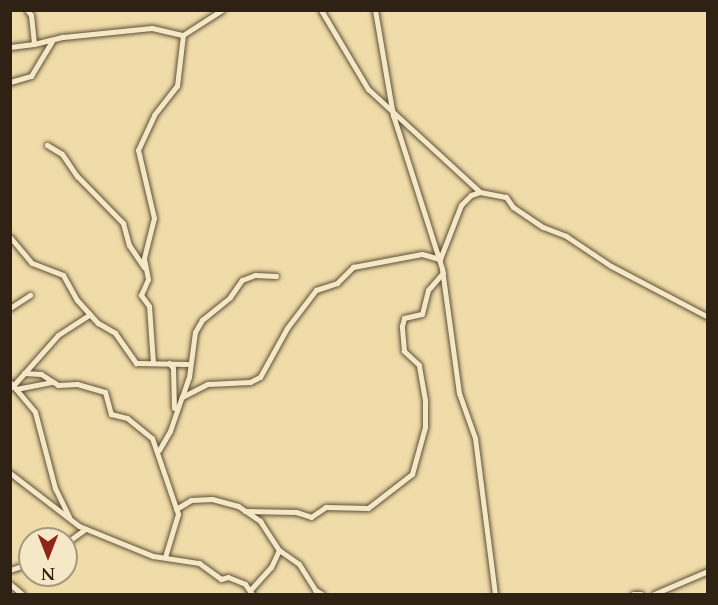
<!DOCTYPE html>
<style>
body{margin:0}
#map{position:relative;width:718px;height:605px;overflow:hidden;background:#f0dca9;font-family:Cardo,serif}
div>[style]{position:absolute}
[style*='--x']{left:calc(var(--x)*1px);top:calc(var(--y)*1px);width:calc(var(--w)*1px);rotate:calc(var(--a)*1deg)}
.roads{filter:drop-shadow(0 0 2px #5f5038) drop-shadow(0 0 2px #5f5038)}
.street>*{height:5px;margin:-2.5px;padding:0 2.5px;transform-origin:2.5px;border-radius:2.5px;background:#f5e8c7}
span{translate:-50% -50%;white-space:nowrap;text-align:center;line-height:1.15;-webkit-text-stroke:4.5px #f5e8c7;paint-order:stroke}
.frame{position:absolute;inset:0;border:12px solid #2f2113;pointer-events:none}
.north{position:absolute;left:18px;top:527px;width:60px;height:60px;box-sizing:border-box;background:#f5e8c7;border:2px solid #a6987f;border-radius:50%;rotate:180deg;font-size:16px;font-weight:700;line-height:24px;text-align:center;color:#2f2113}
.north::after{content:'';display:block;margin:auto;width:21px;height:27px;background:#8f2418;clip-path:polygon(50% 0,100% 100%,50% 72%,0 100%)}
</style>
<div id="map">
<div class="roads">
<div class="street">
<div style="--x:27;--y:10;--w:6;--a:51"></div>
<div style="--x:31;--y:15;--w:29;--a:84"></div>
<div style="--x:34;--y:44;--w:30;--a:-14"></div>
<div style="--x:63;--y:37;--w:89;--a:-5.8"></div>
<div style="--x:152;--y:28;--w:32;--a:13"></div>
<div style="--x:183;--y:35;--w:46;--a:-32.7"></div>
<div style="--x:321;--y:10;--w:92;--a:59.3"></div>
<div style="--x:368;--y:89;--w:152;--a:42.6"></div>
<div style="--x:480;--y:192;--w:26;--a:11"></div>
<div style="--x:506;--y:197;--w:12;--a:55"></div>
<div style="--x:513;--y:207;--w:36;--a:34"></div>
<div style="--x:543;--y:227;--w:25;--a:21"></div>
<div style="--x:566;--y:236;--w:54;--a:33.7"></div>
<div style="--x:611;--y:266;--w:110;--a:27.7"></div>
<div style="--x:375;--y:10;--w:107;--a:80.3"></div>
<div style="--x:393;--y:115;--w:162;--a:72.3"></div>
<div style="--x:442;--y:269;--w:125;--a:82.2"></div>
<div style="--x:459;--y:393;--w:48;--a:70.4"></div>
<div style="--x:475;--y:438;--w:157;--a:82.7"></div>
<div style="--x:10;--y:47;--w:24;--a:-7"></div>
<div style="--x:10;--y:82;--w:22;--a:-16"></div>
<div style="--x:31;--y:76;--w:41;--a:-59"></div>
<div style="--x:47;--y:145;--w:17;--a:31"></div>
<div style="--x:62;--y:154;--w:27;--a:56"></div>
<div style="--x:77;--y:176;--w:66;--a:45.6"></div>
<div style="--x:123;--y:223;--w:23;--a:75"></div>
<div style="--x:129;--y:245;--w:27;--a:56"></div>
<div style="--x:10;--y:237;--w:34;--a:50"></div>
<div style="--x:32;--y:263;--w:33;--a:21"></div>
<div style="--x:63;--y:275;--w:29;--a:61"></div>
<div style="--x:77;--y:300;--w:31;--a:48"></div>
<div style="--x:98;--y:323;--w:20;--a:30"></div>
<div style="--x:115;--y:333;--w:37;--a:55"></div>
<div style="--x:136;--y:363;--w:52;--a:1.1"></div>
<div style="--x:10;--y:308;--w:24;--a:-33"></div>
<div style="--x:153;--y:363;--w:57;--a:-94"></div>
<div style="--x:149;--y:306;--w:14;--a:-126"></div>
<div style="--x:141;--y:295;--w:17;--a:-66"></div>
<div style="--x:148;--y:279;--w:21;--a:-101"></div>
<div style="--x:144;--y:258;--w:41;--a:-76"></div>
<div style="--x:154;--y:218;--w:70;--a:-103.2"></div>
<div style="--x:138;--y:150;--w:38;--a:-65"></div>
<div style="--x:154;--y:115;--w:37;--a:-52"></div>
<div style="--x:177;--y:86;--w:51;--a:-83.3"></div>
<div style="--x:169;--y:363;--w:6;--a:51"></div>
<div style="--x:173;--y:368;--w:40;--a:88.6"></div>
<div style="--x:24;--y:373;--w:17;--a:3"></div>
<div style="--x:41;--y:374;--w:20;--a:33"></div>
<div style="--x:58;--y:385;--w:19;--a:-3"></div>
<div style="--x:77;--y:384;--w:29;--a:16"></div>
<div style="--x:105;--y:392;--w:23;--a:75"></div>
<div style="--x:111;--y:414;--w:16;--a:14"></div>
<div style="--x:127;--y:418;--w:32;--a:39"></div>
<div style="--x:152;--y:438;--w:80;--a:71.1"></div>
<div style="--x:178;--y:514;--w:45;--a:106.8"></div>
<div style="--x:10;--y:382;--w:39;--a:50"></div>
<div style="--x:35;--y:412;--w:79;--a:75.3"></div>
<div style="--x:55;--y:488;--w:32;--a:64"></div>
<div style="--x:12;--y:387;--w:69;--a:-48.5"></div>
<div style="--x:58;--y:335;--w:38;--a:-33"></div>
<div style="--x:16;--y:389;--w:36;--a:-11"></div>
<div style="--x:182;--y:397;--w:21;--a:-71"></div>
<div style="--x:189;--y:377;--w:45;--a:-82.4"></div>
<div style="--x:195;--y:332;--w:14;--a:-60"></div>
<div style="--x:202;--y:320;--w:36;--a:-39"></div>
<div style="--x:230;--y:297;--w:21;--a:-55"></div>
<div style="--x:242;--y:280;--w:14;--a:-21"></div>
<div style="--x:255;--y:275;--w:21;--a:3"></div>
<div style="--x:159;--y:450;--w:22;--a:-60"></div>
<div style="--x:170;--y:431;--w:36;--a:-71"></div>
<div style="--x:182;--y:397;--w:29;--a:-27"></div>
<div style="--x:208;--y:384;--w:42;--a:-2.7"></div>
<div style="--x:250;--y:382;--w:11;--a:-27"></div>
<div style="--x:260;--y:377;--w:56;--a:-61.1"></div>
<div style="--x:287;--y:328;--w:48;--a:-52.7"></div>
<div style="--x:316;--y:290;--w:22;--a:-18"></div>
<div style="--x:337;--y:283;--w:23;--a:-45"></div>
<div style="--x:353;--y:267;--w:70;--a:-10.7"></div>
<div style="--x:422;--y:254;--w:19;--a:16"></div>
<div style="--x:440;--y:259;--w:58;--a:-68.7"></div>
<div style="--x:461;--y:205;--w:14;--a:-45"></div>
<div style="--x:471;--y:195;--w:9;--a:-18"></div>
<div style="--x:10;--y:473;--w:87;--a:37.5"></div>
<div style="--x:79;--y:526;--w:80;--a:22.1"></div>
<div style="--x:153;--y:556;--w:47;--a:8.7"></div>
<div style="--x:199;--y:563;--w:27;--a:36"></div>
<div style="--x:221;--y:579;--w:7;--a:-16"></div>
<div style="--x:228;--y:577;--w:18;--a:22"></div>
<div style="--x:245;--y:584;--w:12;--a:55"></div>
<div style="--x:176;--y:509;--w:17;--a:-31"></div>
<div style="--x:191;--y:500;--w:21;--a:-3"></div>
<div style="--x:212;--y:499;--w:27;--a:15"></div>
<div style="--x:238;--y:506;--w:27;--a:34"></div>
<div style="--x:260;--y:521;--w:35;--a:57"></div>
<div style="--x:279;--y:550;--w:19;--a:115"></div>
<div style="--x:271;--y:567;--w:30;--a:132"></div>
<div style="--x:245;--y:511;--w:51;--a:1.1"></div>
<div style="--x:296;--y:512;--w:16;--a:18"></div>
<div style="--x:311;--y:517;--w:18;--a:-34"></div>
<div style="--x:326;--y:507;--w:42;--a:1.4"></div>
<div style="--x:368;--y:508;--w:56;--a:-37.7"></div>
<div style="--x:412;--y:474;--w:49;--a:-74.5"></div>
<div style="--x:425;--y:427;--w:27;--a:-90"></div>
<div style="--x:425;--y:400;--w:36;--a:-100"></div>
<div style="--x:419;--y:365;--w:21;--a:-137"></div>
<div style="--x:404;--y:351;--w:25;--a:-95"></div>
<div style="--x:402;--y:326;--w:8;--a:-76"></div>
<div style="--x:404;--y:318;--w:18;--a:-13"></div>
<div style="--x:422;--y:314;--w:25;--a:-76"></div>
<div style="--x:428;--y:290;--w:23;--a:-49"></div>
<div style="--x:66;--y:543;--w:24;--a:-36"></div>
<div style="--x:279;--y:550;--w:24;--a:35"></div>
<div style="--x:299;--y:564;--w:31;--a:58"></div>
<div style="--x:315;--y:590;--w:8;--a:30"></div>
<div style="--x:10;--y:570;--w:21;--a:-19"></div>
<div style="--x:10;--y:584;--w:16;--a:40"></div>
<div style="--x:633;--y:594;--w:8;--a:0"></div>
<div style="--x:654;--y:594;--w:59;--a:-23.1"></div>
</div>
</div>
<div class="frame"></div>
<div class="north">N</div>
</div>
